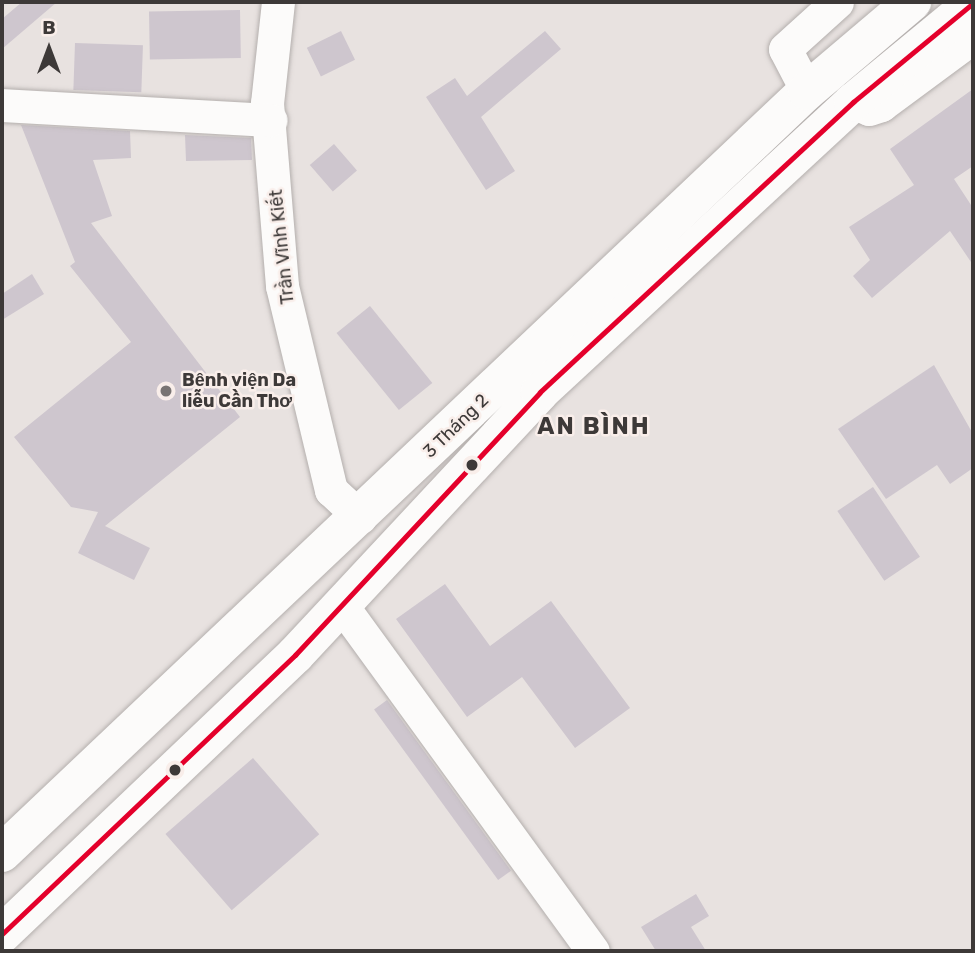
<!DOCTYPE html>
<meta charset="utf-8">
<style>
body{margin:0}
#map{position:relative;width:975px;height:953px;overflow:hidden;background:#e8e2e0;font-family:Rubik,sans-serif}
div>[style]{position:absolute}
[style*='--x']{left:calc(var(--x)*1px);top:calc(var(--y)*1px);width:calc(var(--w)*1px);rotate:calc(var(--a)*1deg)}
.building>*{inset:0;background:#cec6ce;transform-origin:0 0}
.roads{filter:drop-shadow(0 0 2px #b4afad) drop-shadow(0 0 2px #b4afad)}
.minor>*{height:33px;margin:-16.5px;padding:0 16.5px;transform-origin:16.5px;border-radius:16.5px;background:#fcfbfa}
.highway>*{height:38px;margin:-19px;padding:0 19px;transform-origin:19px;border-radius:19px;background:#fcfbfa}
.bus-1>*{height:5px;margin:-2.5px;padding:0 2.5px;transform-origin:2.5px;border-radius:2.5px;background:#e4002b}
.dots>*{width:19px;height:19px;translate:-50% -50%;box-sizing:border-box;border:4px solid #f9eeea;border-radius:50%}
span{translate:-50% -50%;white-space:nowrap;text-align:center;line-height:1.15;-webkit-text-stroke:5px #f9eeea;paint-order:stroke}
.street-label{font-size:18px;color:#3d3938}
.poi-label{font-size:18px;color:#3d3938;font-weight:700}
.left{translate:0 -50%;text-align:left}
.district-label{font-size:24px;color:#3d3938;font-weight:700;letter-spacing:2px}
.frame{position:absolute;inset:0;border:4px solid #3d3938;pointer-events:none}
.north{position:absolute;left:14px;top:14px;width:70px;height:70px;-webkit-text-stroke:5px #f9eeea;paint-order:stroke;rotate:0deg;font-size:19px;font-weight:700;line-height:28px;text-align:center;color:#3d3938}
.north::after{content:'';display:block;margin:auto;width:24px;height:32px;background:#3d3938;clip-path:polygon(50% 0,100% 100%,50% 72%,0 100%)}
</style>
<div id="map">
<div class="building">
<div style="clip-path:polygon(22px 2px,57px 2px,2px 49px,2px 19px)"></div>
<div style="left:240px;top:10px;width:48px;height:91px;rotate:89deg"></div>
<div style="left:341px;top:31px;width:32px;height:38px;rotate:64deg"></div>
<div style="clip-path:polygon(545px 31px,561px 49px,481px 117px,515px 171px,486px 190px,426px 97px,455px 78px,467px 96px)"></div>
<div style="left:75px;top:43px;width:68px;height:47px;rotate:2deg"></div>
<div style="clip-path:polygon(973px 89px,973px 166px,954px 179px,973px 208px,973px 265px,950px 231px,872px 298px,853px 276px,870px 260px,849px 227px,914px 185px,890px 149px)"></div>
<div style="clip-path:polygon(21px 125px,130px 131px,131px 158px,93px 160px,112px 216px,91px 223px,240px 417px,105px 526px,150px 548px,134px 580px,78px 553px,98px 512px,71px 507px,14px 437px,131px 342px,70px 266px,75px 262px)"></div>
<div style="clip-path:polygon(185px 135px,251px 138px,252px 160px,186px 161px)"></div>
<div style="left:334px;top:144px;width:35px;height:32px;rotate:49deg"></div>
<div style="clip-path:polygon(32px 274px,44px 294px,2px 320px,2px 294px)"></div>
<div style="left:370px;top:306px;width:99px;height:43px;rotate:51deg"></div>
<div style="clip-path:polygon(934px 365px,973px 434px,973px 468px,950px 484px,937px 465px,886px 499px,838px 429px)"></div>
<div style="left:873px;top:487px;width:84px;height:43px;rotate:56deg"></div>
<div style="clip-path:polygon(445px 584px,490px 646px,551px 601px,630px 708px,575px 748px,522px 677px,467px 717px,396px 619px)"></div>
<div style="left:387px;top:700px;width:211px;height:16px;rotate:54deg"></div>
<div style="left:253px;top:758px;width:101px;height:116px;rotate:49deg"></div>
<div style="clip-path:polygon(696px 894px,709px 916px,691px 927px,706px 951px,656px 951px,641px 927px)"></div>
</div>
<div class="roads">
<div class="minor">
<div style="--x:278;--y:2;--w:102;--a:96.2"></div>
<div style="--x:267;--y:103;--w:184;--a:85.3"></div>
<div style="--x:282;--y:286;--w:210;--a:76.5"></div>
<div style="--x:331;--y:490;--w:40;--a:43"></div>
<div style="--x:807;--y:91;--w:47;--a:-117.6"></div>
<div style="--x:785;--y:49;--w:70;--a:-42.1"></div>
<div style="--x:853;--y:102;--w:17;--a:24"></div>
<div style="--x:869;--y:109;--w:13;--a:-18"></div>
<div style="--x:881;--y:105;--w:114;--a:-36.5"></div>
<div style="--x:2;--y:105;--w:269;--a:3.2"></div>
<div style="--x:340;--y:603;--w:430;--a:54"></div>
</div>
<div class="highway">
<div style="--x:2;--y:853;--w:1108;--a:-43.43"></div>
<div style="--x:807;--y:91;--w:138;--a:-40.3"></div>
<div style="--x:2;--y:934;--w:405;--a:-43.6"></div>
<div style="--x:295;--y:655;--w:359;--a:-47"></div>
<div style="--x:540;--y:392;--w:427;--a:-42.8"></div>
<div style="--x:853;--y:102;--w:156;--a:-39.5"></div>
</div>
</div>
<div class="bus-1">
<div style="--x:2;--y:934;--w:405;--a:-43.6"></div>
<div style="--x:295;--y:655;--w:359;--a:-47"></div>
<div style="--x:540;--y:392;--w:427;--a:-42.8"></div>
<div style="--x:853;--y:102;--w:156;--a:-39.5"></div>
</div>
<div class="dots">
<div style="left:166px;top:391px;background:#797473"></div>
<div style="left:472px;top:465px;background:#3d3938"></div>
<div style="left:175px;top:770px;background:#3d3938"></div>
</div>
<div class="street-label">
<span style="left:282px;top:247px;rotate:-96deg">Trần Vĩnh Kiết</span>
<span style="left:456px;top:426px;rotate:-44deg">3 Tháng 2</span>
</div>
<div class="poi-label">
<span class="left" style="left:182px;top:391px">Bệnh viện Da<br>liễu Cần Thơ</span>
</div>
<div class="district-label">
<span style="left:594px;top:427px">AN BÌNH</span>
</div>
<div class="frame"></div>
<div class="north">B</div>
</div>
